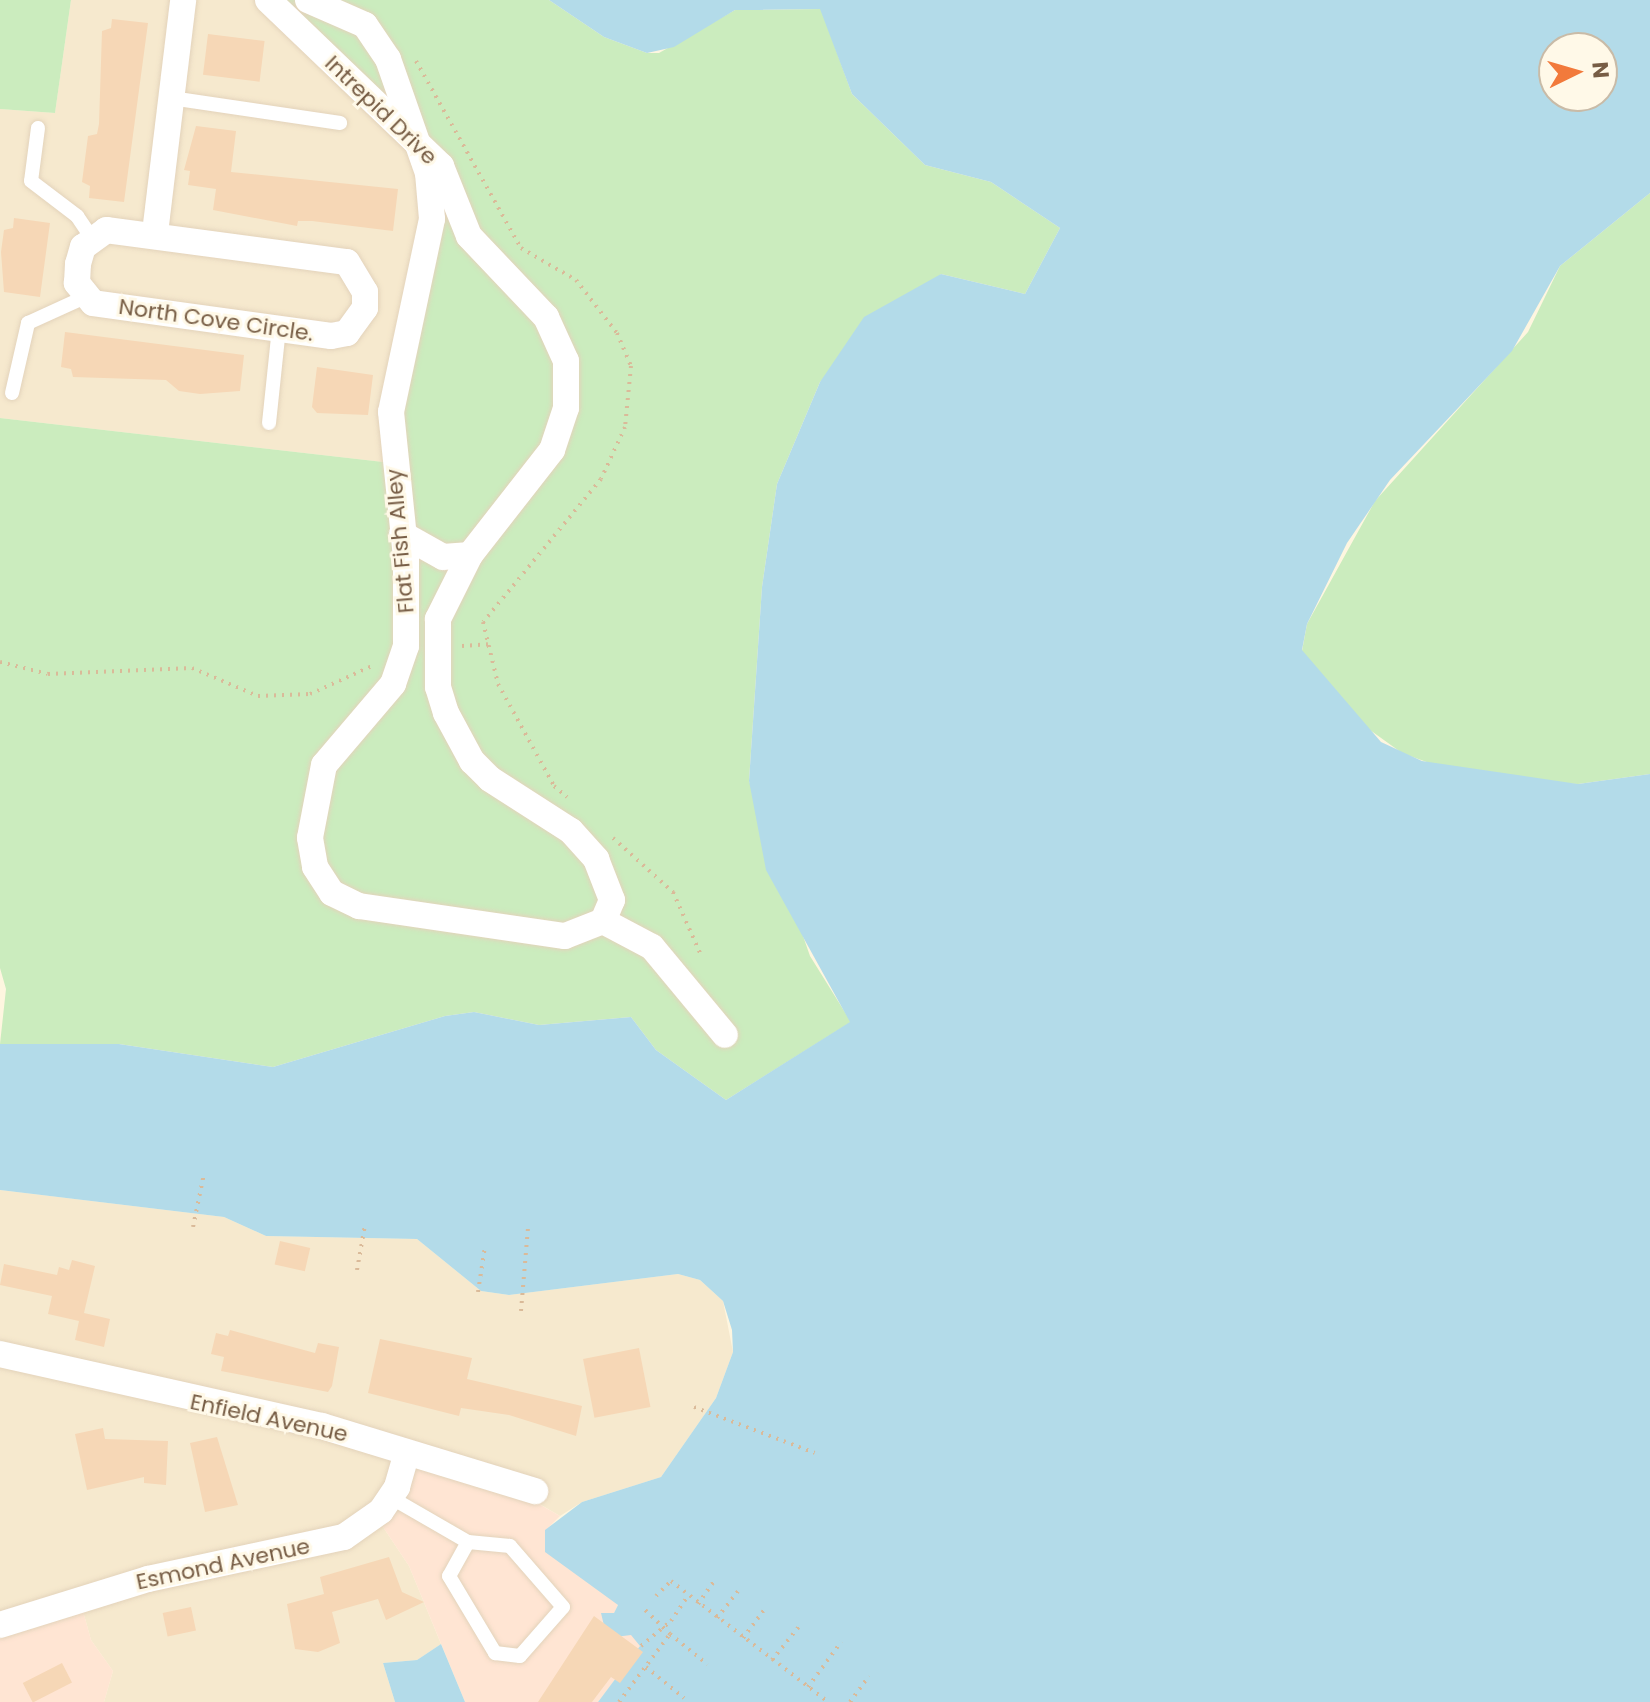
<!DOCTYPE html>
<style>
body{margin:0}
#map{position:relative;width:1650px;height:1702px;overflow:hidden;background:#fef6e0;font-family:Poppins,sans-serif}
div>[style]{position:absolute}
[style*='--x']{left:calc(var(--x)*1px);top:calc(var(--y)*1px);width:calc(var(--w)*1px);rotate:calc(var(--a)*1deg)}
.residential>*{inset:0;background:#f6e9ce}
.commercial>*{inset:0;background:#ffe5d3}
.green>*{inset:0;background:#cbecbe}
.water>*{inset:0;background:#b3dbe9}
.building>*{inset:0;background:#f6d7b6;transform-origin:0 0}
.path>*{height:4px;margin-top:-2px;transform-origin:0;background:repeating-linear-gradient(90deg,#daba99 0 2px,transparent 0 8px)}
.roads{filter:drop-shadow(0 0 2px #e3d3bb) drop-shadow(0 0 2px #e3d3bb)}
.service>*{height:14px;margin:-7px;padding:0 7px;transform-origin:7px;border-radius:7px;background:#fff}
.minor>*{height:26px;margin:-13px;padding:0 13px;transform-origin:13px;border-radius:13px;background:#fff}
span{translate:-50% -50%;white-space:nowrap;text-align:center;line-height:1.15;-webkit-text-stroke:6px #fff9e8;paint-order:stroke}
.street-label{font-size:22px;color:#775d45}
.north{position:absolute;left:1538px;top:32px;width:80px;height:80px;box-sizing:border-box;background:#fff9e8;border:2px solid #c9bba7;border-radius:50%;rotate:85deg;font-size:22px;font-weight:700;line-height:32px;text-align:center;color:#775d45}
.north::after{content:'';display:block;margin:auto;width:28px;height:36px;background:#f27a3b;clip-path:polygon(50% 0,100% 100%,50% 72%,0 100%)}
</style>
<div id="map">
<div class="residential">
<div style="clip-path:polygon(71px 0,268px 0,428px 173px,392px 463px,0 418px,0 109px,55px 113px)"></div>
<div style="clip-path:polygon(0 1190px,224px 1217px,266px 1236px,417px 1239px,481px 1291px,509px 1295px,678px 1274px,700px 1280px,723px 1301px,733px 1352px,716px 1398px,661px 1477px,582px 1502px,560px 1516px,514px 1489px,377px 1518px,409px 1566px,441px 1644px,417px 1660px,383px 1663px,395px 1702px,104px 1702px,113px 1671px,91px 1640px,80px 1600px,0 1625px)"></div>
</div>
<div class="commercial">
<div style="clip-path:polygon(409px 1458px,507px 1486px,560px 1516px,545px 1531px,618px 1605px,614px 1613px,641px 1646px,598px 1702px,465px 1702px,409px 1566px,377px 1518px)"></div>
<div style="clip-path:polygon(80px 1600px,91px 1640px,113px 1671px,104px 1702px,0 1702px,0 1625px)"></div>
</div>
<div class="green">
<div style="clip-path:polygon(0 0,71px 0,55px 113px,0 109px)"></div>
<div style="clip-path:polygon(268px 0,549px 0,604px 37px,647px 53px,659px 53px,735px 10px,821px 9px,852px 94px,925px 165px,991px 182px,1060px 228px,1025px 294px,941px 274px,820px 382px,777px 484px,762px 587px,749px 781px,810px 956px,851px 1022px,726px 1100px,656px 1050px,631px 1017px,539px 1025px,474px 1012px,445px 1016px,273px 1067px,119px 1044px,0 1044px,6px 989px,0 968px,0 418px,392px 463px,428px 173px)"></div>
<div style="clip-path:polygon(1650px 193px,1650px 774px,1578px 784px,1532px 782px,1443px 768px,1402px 753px,1363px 725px,1313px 669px,1302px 651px,1307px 624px,1375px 501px,1528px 332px,1560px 266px)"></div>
</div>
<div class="water">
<div style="clip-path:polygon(evenodd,549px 0,1650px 0,1650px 193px,1560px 266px,1512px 351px,1390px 480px,1347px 543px,1307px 624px,1302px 650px,1381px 742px,1422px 761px,1578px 784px,1650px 774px,1650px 1702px,598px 1702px,640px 1646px,631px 1635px,607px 1638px,601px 1613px,614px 1613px,618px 1605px,545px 1552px,545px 1530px,582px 1502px,661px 1477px,716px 1398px,733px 1352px,732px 1330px,723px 1301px,700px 1280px,678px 1274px,509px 1295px,481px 1291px,417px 1239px,266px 1236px,224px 1217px,0 1190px,0 1044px,119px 1044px,273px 1067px,445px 1016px,474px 1012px,539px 1025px,631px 1017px,656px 1050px,726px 1100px,850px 1022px,766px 870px,749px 781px,762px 587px,777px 484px,820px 382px,864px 317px,941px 274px,1025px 294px,1060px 228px,991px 182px,925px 165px,852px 94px,820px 9px,735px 10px,674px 47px,647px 53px,604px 37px,549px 0,1554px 48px,1602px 48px,1602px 96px,1554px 96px,1554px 48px)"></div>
<div style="clip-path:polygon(441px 1644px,465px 1702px,395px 1702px,383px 1663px,417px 1660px)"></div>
</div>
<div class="building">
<div style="clip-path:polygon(112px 19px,148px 23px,124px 202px,89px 198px,90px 186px,82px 182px,88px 136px,97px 134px,99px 124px,102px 31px,111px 28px)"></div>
<div style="left:208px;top:34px;width:57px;height:41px;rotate:7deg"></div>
<div style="clip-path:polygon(196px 126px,236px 131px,231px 172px,398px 189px,393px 231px,312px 221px,298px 221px,297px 226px,213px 210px,216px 189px,188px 185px,190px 171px,184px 170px)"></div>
<div style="clip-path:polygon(14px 218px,50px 223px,40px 297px,4px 292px,1px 252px,4px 230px,13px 228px)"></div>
<div style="clip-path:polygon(65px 332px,244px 355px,240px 391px,200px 394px,179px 391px,166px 380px,73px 377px,71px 369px,61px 367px)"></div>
<div style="clip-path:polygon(317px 367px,373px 375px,368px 415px,317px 413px,312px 407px)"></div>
<div style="left:280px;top:1241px;width:31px;height:24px;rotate:13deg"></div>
<div style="clip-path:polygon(72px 1260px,95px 1266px,84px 1313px,110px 1319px,104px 1347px,75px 1340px,79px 1321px,48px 1314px,52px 1296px,0 1285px,4px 1264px,57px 1275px,59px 1267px,69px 1270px)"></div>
<div style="clip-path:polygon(230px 1330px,315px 1353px,318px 1343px,339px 1347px,332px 1386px,328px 1392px,221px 1371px,224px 1357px,211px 1354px,216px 1333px,228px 1336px)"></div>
<div style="clip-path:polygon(380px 1339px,472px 1358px,467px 1379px,582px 1406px,576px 1436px,509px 1415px,461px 1408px,459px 1416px,368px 1393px)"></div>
<div style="left:639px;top:1348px;width:60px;height:57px;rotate:79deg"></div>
<div style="clip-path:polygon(103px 1428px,105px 1439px,168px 1441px,166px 1485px,144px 1483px,144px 1477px,87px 1490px,75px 1434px)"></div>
<div style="clip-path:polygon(217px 1437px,238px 1505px,205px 1512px,190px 1443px)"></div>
<div style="clip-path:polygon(389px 1557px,402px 1592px,424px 1602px,386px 1620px,378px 1599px,332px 1612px,340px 1643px,318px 1652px,295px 1649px,287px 1604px,324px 1594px,320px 1577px)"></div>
<div style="left:191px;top:1607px;width:24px;height:29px;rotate:78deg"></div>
<div style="clip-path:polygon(594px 1616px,643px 1652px,620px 1683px,611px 1677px,592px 1702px,538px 1702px)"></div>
<div style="left:62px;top:1663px;width:22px;height:44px;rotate:63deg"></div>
</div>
<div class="path">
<div style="--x:416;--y:61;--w:214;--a:60.7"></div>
<div style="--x:521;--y:248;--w:64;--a:30.2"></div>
<div style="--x:576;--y:280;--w:67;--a:52.3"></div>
<div style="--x:617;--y:333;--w:36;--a:67"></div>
<div style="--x:631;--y:366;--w:61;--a:95.6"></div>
<div style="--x:625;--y:427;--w:57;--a:114.8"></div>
<div style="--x:601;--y:479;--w:185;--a:129.5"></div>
<div style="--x:483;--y:622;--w:64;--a:76.4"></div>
<div style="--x:498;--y:684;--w:116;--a:61.2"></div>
<div style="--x:554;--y:786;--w:17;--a:40"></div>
<div style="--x:462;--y:646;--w:26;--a:-4"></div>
<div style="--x:0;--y:662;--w:49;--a:14"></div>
<div style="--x:48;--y:674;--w:144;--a:-2.4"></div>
<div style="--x:192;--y:668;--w:72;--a:23"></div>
<div style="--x:258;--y:696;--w:52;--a:-2.2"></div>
<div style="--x:310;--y:694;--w:68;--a:-24.3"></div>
<div style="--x:613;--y:838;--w:81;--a:42"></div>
<div style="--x:673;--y:892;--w:67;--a:66.1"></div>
<div style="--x:193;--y:1227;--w:54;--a:-78.3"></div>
<div style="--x:357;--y:1270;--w:46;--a:-79.9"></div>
<div style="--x:478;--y:1292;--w:47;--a:-81.3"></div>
<div style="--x:521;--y:1311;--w:83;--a:-85.2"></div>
<div style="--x:694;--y:1407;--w:129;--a:20.8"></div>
<div style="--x:656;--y:1596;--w:21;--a:-45"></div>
<div style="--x:671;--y:1581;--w:198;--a:37.6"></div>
<div style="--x:698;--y:1604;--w:29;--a:-55"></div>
<div style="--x:717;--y:1618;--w:34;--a:-52"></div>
<div style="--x:670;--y:1634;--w:48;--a:39"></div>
<div style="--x:743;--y:1638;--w:39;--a:-53"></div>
<div style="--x:641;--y:1646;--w:39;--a:-40"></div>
<div style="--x:671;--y:1621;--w:29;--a:-56"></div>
<div style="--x:772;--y:1660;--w:46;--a:-51.1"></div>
<div style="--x:646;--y:1667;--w:49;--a:39.2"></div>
<div style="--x:808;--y:1687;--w:56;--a:-53.7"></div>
<div style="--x:619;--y:1702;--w:85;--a:-53.1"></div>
<div style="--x:670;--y:1634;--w:36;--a:-136"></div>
<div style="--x:850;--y:1702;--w:32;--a:-54"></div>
</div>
<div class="roads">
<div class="service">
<div style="--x:171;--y:98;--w:171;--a:8.4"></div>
<div style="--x:38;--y:128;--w:53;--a:97.5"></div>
<div style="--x:31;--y:181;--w:58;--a:37.3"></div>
<div style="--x:77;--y:216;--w:25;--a:56"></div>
<div style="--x:12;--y:393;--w:72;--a:-77.1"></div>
<div style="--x:28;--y:323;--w:63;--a:-24.5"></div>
<div style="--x:269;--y:423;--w:96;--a:-84"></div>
<div style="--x:390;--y:1497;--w:90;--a:30"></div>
<div style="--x:468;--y:1542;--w:39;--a:119"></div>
<div style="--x:449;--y:1576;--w:90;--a:59.1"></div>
<div style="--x:495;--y:1653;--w:25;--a:7"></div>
<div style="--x:520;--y:1656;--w:65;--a:-48.7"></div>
<div style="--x:563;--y:1607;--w:81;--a:-131"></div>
<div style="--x:510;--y:1546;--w:42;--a:-174.6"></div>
</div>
<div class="minor">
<div style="--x:268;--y:0;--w:240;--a:43.8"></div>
<div style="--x:441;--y:166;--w:75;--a:68.2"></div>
<div style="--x:469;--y:236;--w:112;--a:46.5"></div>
<div style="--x:546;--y:317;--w:48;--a:65.6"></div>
<div style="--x:566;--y:361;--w:47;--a:90"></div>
<div style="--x:566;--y:408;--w:44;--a:108.4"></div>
<div style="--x:552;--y:450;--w:133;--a:128"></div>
<div style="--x:470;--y:555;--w:27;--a:176"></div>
<div style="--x:443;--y:557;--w:47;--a:-150.7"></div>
<div style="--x:308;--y:0;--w:62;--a:23.7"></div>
<div style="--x:365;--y:25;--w:41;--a:55.9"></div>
<div style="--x:388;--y:59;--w:121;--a:70.7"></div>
<div style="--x:428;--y:173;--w:46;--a:85"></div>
<div style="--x:432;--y:219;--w:197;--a:102"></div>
<div style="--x:391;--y:412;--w:145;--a:84.1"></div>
<div style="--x:406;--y:556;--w:90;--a:90"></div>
<div style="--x:406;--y:646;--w:40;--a:108.9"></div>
<div style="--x:393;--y:684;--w:106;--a:130.4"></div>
<div style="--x:324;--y:765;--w:74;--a:100.9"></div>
<div style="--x:310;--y:838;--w:29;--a:80"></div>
<div style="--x:315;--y:867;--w:31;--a:57"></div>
<div style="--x:332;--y:893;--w:30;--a:26"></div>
<div style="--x:359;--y:906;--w:208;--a:8.3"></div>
<div style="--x:565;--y:936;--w:41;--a:-21.5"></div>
<div style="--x:603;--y:921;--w:55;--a:28"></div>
<div style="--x:652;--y:947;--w:114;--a:50.3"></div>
<div style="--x:106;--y:230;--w:243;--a:7.6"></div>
<div style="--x:347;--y:262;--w:35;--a:59"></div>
<div style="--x:365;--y:292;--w:16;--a:90"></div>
<div style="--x:365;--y:308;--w:31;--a:126"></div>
<div style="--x:347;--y:333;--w:16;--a:169"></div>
<div style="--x:331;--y:336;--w:240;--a:-172.1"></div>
<div style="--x:93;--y:303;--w:26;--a:-129"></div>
<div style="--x:77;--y:283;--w:19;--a:-87"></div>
<div style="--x:78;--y:264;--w:18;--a:-74"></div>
<div style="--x:83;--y:247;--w:29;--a:-36"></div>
<div style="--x:155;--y:233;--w:235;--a:-83.1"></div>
<div style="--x:470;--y:555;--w:72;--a:116.6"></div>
<div style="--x:438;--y:619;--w:68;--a:90"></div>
<div style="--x:438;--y:687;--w:27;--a:73"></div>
<div style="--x:446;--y:713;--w:55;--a:61.6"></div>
<div style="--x:472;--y:761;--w:25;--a:45"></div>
<div style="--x:490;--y:779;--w:96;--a:32.7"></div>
<div style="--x:571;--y:831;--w:38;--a:48"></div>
<div style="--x:596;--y:859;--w:44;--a:68.7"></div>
<div style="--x:612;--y:900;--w:23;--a:113"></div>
<div style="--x:0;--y:1354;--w:330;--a:12.6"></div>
<div style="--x:322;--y:1426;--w:223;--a:17"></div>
<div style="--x:0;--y:1625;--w:155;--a:-17.3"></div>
<div style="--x:148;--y:1579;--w:200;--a:-12.1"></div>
<div style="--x:344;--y:1537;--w:45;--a:-35.1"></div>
<div style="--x:381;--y:1511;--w:29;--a:-56"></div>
<div style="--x:397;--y:1487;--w:33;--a:-74"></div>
</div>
</div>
<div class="street-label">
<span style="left:381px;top:110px;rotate:44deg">Intrepid Drive</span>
<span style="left:216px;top:320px;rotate:8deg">North Cove Circle.</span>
<span style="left:400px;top:541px;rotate:-95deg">Flat Fish Alley</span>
<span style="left:269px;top:1418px;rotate:12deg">Enfield Avenue</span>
<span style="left:223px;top:1564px;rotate:-12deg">Esmond Avenue</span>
</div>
<div class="north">N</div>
</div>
